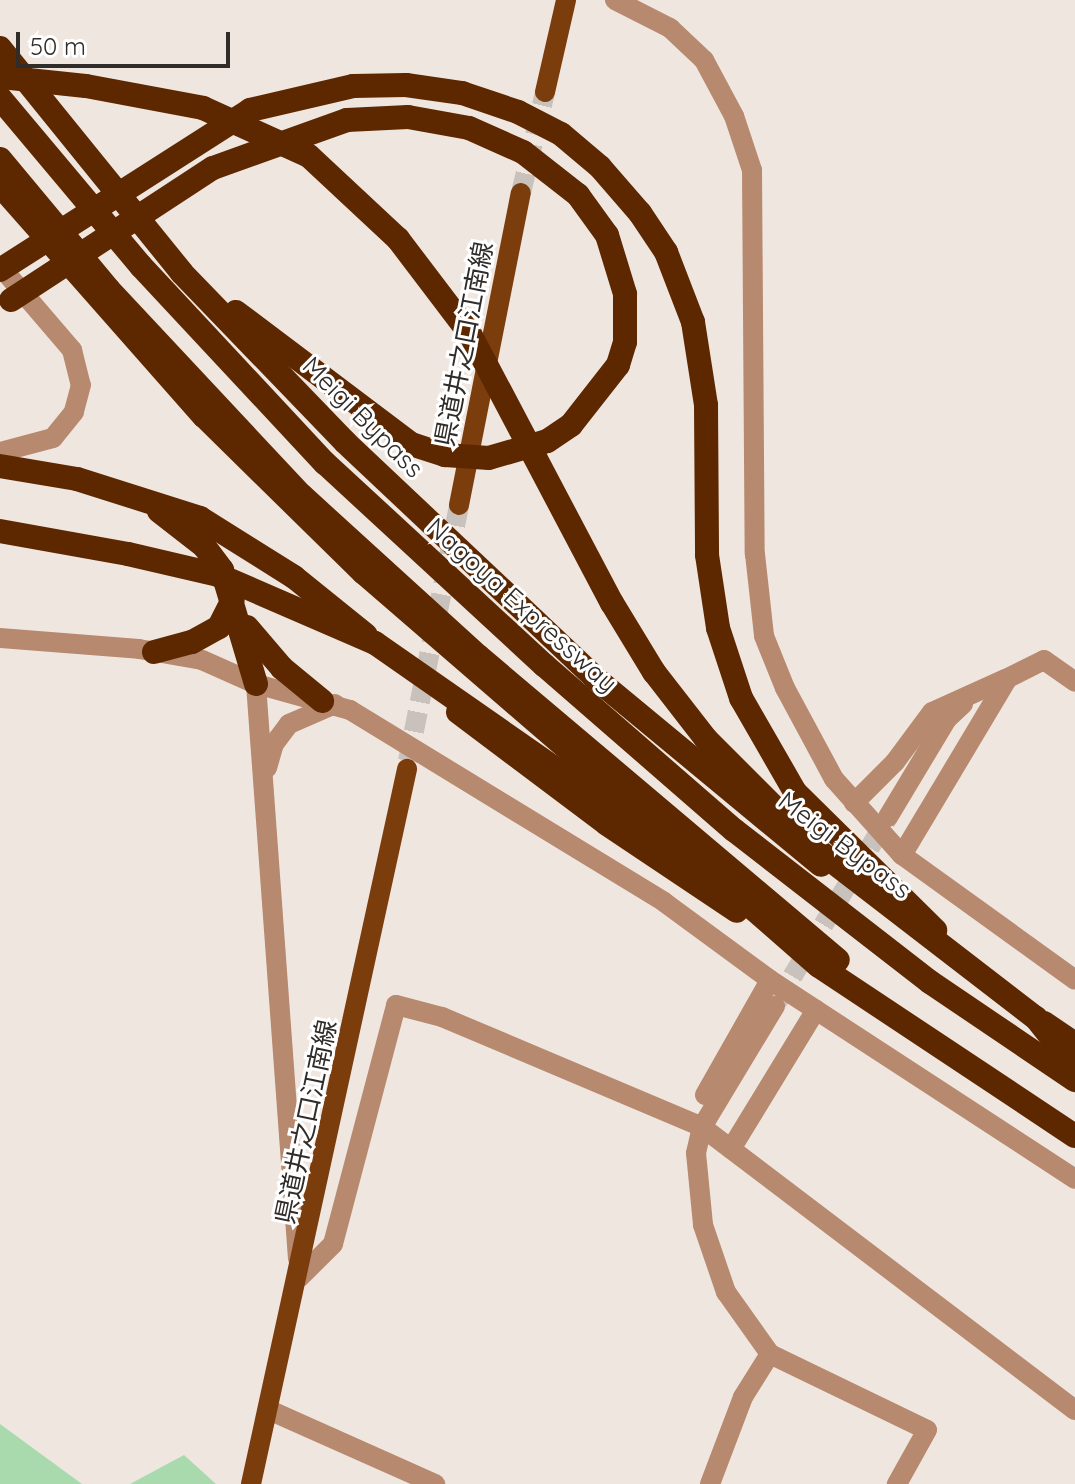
<!DOCTYPE html>
<meta charset="utf-8">
<style>
body{margin:0}
#map{position:relative;width:1075px;height:1484px;overflow:hidden;background:#f0e6e0;font-family:Quicksand,"Noto Sans JP",sans-serif}
div>[style]{position:absolute}
[style*='--x']{left:calc(var(--x)*1px);top:calc(var(--y)*1px);width:calc(var(--w)*1px);rotate:calc(var(--a)*1deg)}
.green>*{inset:0;background:#a9daae}
.minor-tunnel>*{height:20px;margin-top:-10px;transform-origin:0;background:repeating-linear-gradient(90deg,#c9c1bb 0 20px,transparent 0 30px)}
.major-tunnel>*{height:20px;margin-top:-10px;transform-origin:0;background:repeating-linear-gradient(90deg,#c9c1bb 0 20px,transparent 0 30px)}
.minor>*{height:20px;margin:-10px;padding:0 10px;transform-origin:10px;border-radius:10px;background:#b7896e}
.major>*{height:20px;margin:-10px;padding:0 10px;transform-origin:10px;border-radius:10px;background:#7c3d0d}
.highway>*{height:24px;margin:-12px;padding:0 12px;transform-origin:12px;border-radius:12px;background:#5d2800}
.highway-bridge>*{height:24px;margin:-12px;padding:0 12px;transform-origin:12px;border-radius:12px;background:#5d2800}
span{translate:-50% -50%;white-space:nowrap;text-align:center;line-height:1.15;-webkit-text-stroke:6px #fff;paint-order:stroke}
.street-label{font-size:26px;color:#2f2c29}
.scale{position:absolute;left:16px;top:32px;width:214px;height:36px;box-sizing:border-box;border:4px solid #2f2c29;border-top:0;padding-left:10px;font-size:24px;line-height:28px;white-space:nowrap;color:#2f2c29;-webkit-text-stroke:6px #fff;paint-order:stroke}
</style>
<div id="map">
<div class="green">
<div style="clip-path:polygon(0 1424px,82px 1484px,0 1484px)"></div>
<div style="clip-path:polygon(184px 1455px,216px 1484px,130px 1484px)"></div>
</div>
<div class="minor-tunnel">
<div style="--x:777;--y:1002;--w:216;--a:-59"></div>
</div>
<div class="major-tunnel">
<div style="--x:521;--y:193;--w:104;--a:-76.6"></div>
<div style="--x:408;--y:761;--w:261;--a:-78.7"></div>
</div>
<div class="minor">
<div style="--x:615;--y:0;--w:62;--a:27"></div>
<div style="--x:670;--y:28;--w:47;--a:43.3"></div>
<div style="--x:704;--y:60;--w:64;--a:61.8"></div>
<div style="--x:734;--y:116;--w:57;--a:71.6"></div>
<div style="--x:752;--y:170;--w:384;--a:89.6"></div>
<div style="--x:755;--y:554;--w:82;--a:83.7"></div>
<div style="--x:764;--y:636;--w:56;--a:68"></div>
<div style="--x:785;--y:688;--w:103;--a:61.7"></div>
<div style="--x:834;--y:779;--w:102;--a:48.2"></div>
<div style="--x:902;--y:855;--w:213;--a:35.8"></div>
<div style="--x:0;--y:266;--w:111;--a:49.4"></div>
<div style="--x:72;--y:350;--w:36;--a:76"></div>
<div style="--x:81;--y:385;--w:28;--a:105"></div>
<div style="--x:74;--y:412;--w:33;--a:129"></div>
<div style="--x:53;--y:438;--w:55;--a:165.2"></div>
<div style="--x:0;--y:638;--w:139;--a:4.5"></div>
<div style="--x:139;--y:649;--w:64;--a:9.9"></div>
<div style="--x:202;--y:660;--w:59;--a:24"></div>
<div style="--x:256;--y:684;--w:98;--a:15.5"></div>
<div style="--x:350;--y:710;--w:368;--a:31.4"></div>
<div style="--x:664;--y:902;--w:132;--a:36.3"></div>
<div style="--x:770;--y:980;--w:364;--a:33.1"></div>
<div style="--x:256;--y:684;--w:576;--a:85.82"></div>
<div style="--x:267;--y:768;--w:25;--a:-74"></div>
<div style="--x:274;--y:744;--w:25;--a:-53"></div>
<div style="--x:289;--y:724;--w:50;--a:-23.5"></div>
<div style="--x:854;--y:803;--w:58;--a:-45"></div>
<div style="--x:895;--y:762;--w:62;--a:-53.5"></div>
<div style="--x:932;--y:712;--w:80;--a:-24.3"></div>
<div style="--x:888;--y:817;--w:114;--a:-59"></div>
<div style="--x:947;--y:719;--w:22;--a:-43"></div>
<div style="--x:902;--y:855;--w:206;--a:-59.1"></div>
<div style="--x:1008;--y:678;--w:40;--a:-26.6"></div>
<div style="--x:1044;--y:660;--w:38;--a:35"></div>
<div style="--x:775;--y:1006;--w:141;--a:121.1"></div>
<div style="--x:702;--y:1127;--w:27;--a:103"></div>
<div style="--x:696;--y:1153;--w:72;--a:84.4"></div>
<div style="--x:703;--y:1225;--w:71;--a:71.1"></div>
<div style="--x:726;--y:1292;--w:76;--a:54.6"></div>
<div style="--x:770;--y:1354;--w:174;--a:25.8"></div>
<div style="--x:927;--y:1430;--w:62;--a:119.1"></div>
<div style="--x:705;--y:1095;--w:132;--a:-60.5"></div>
<div style="--x:731;--y:1149;--w:163;--a:-58.6"></div>
<div style="--x:299;--y:1278;--w:48;--a:-45"></div>
<div style="--x:333;--y:1244;--w:247;--a:-75.2"></div>
<div style="--x:396;--y:1005;--w:48;--a:14.6"></div>
<div style="--x:442;--y:1017;--w:282;--a:22.9"></div>
<div style="--x:702;--y:1127;--w:468;--a:37.2"></div>
<div style="--x:269;--y:1410;--w:182;--a:24"></div>
<div style="--x:710;--y:1484;--w:93;--a:-69.2"></div>
<div style="--x:743;--y:1397;--w:51;--a:-57.9"></div>
</div>
<div class="major">
<div style="--x:545;--y:92;--w:94;--a:-77.1"></div>
<div style="--x:459;--y:505;--w:318;--a:-78.8"></div>
<div style="--x:251;--y:1484;--w:732;--a:-77.69"></div>
</div>
<div class="highway">
<div style="--x:0;--y:48;--w:289;--a:51"></div>
<div style="--x:182;--y:273;--w:235;--a:46"></div>
<div style="--x:345;--y:442;--w:344;--a:43.3"></div>
<div style="--x:595;--y:678;--w:293;--a:39.6"></div>
<div style="--x:353;--y:86;--w:53;--a:-1.1"></div>
<div style="--x:406;--y:85;--w:57;--a:8.1"></div>
<div style="--x:462;--y:93;--w:59;--a:18.7"></div>
<div style="--x:518;--y:112;--w:48;--a:27.1"></div>
<div style="--x:561;--y:134;--w:51;--a:40.2"></div>
<div style="--x:600;--y:167;--w:61;--a:49"></div>
<div style="--x:640;--y:213;--w:47;--a:56.3"></div>
<div style="--x:666;--y:252;--w:75;--a:68.9"></div>
<div style="--x:693;--y:322;--w:84;--a:81.1"></div>
<div style="--x:706;--y:405;--w:150;--a:89.6"></div>
<div style="--x:707;--y:555;--w:74;--a:81.4"></div>
<div style="--x:718;--y:628;--w:74;--a:71.8"></div>
<div style="--x:741;--y:698;--w:108;--a:60.1"></div>
<div style="--x:795;--y:792;--w:197;--a:44.6"></div>
<div style="--x:347;--y:120;--w:61;--a:-2.8"></div>
<div style="--x:408;--y:117;--w:62;--a:10.2"></div>
<div style="--x:469;--y:128;--w:59;--a:24"></div>
<div style="--x:523;--y:152;--w:70;--a:38"></div>
<div style="--x:578;--y:195;--w:49;--a:54.1"></div>
<div style="--x:607;--y:235;--w:62;--a:73"></div>
<div style="--x:625;--y:294;--w:48;--a:90"></div>
<div style="--x:625;--y:342;--w:24;--a:107"></div>
<div style="--x:618;--y:365;--w:76;--a:128.1"></div>
<div style="--x:571;--y:425;--w:29;--a:146"></div>
<div style="--x:547;--y:441;--w:60;--a:163.7"></div>
<div style="--x:0;--y:185;--w:308;--a:48.6"></div>
<div style="--x:204;--y:416;--w:224;--a:44.5"></div>
<div style="--x:364;--y:573;--w:408;--a:40.8"></div>
<div style="--x:236;--y:312;--w:219;--a:37"></div>
<div style="--x:411;--y:444;--w:36;--a:18"></div>
<div style="--x:0;--y:466;--w:78;--a:9.6"></div>
<div style="--x:77;--y:479;--w:129;--a:17.6"></div>
<div style="--x:200;--y:518;--w:111;--a:32.1"></div>
<div style="--x:294;--y:577;--w:92;--a:38.9"></div>
<div style="--x:159;--y:511;--w:57;--a:37.9"></div>
<div style="--x:204;--y:546;--w:30;--a:53"></div>
<div style="--x:222;--y:570;--w:119;--a:73.4"></div>
<div style="--x:0;--y:531;--w:130;--a:10.2"></div>
<div style="--x:247;--y:627;--w:54;--a:49.5"></div>
<div style="--x:282;--y:668;--w:52;--a:39.5"></div>
<div style="--x:154;--y:652;--w:39;--a:-15"></div>
<div style="--x:192;--y:642;--w:31;--a:-29"></div>
<div style="--x:219;--y:627;--w:30;--a:-63"></div>
<div style="--x:458;--y:712;--w:186;--a:36.9"></div>
<div style="--x:607;--y:824;--w:156;--a:33.8"></div>
<div style="--x:726;--y:885;--w:123;--a:41.1"></div>
<div style="--x:819;--y:966;--w:307;--a:33.6"></div>
<div style="--x:1044;--y:1023;--w:37;--a:34"></div>
</div>
<div class="highway-bridge">
<div style="--x:0;--y:77;--w:86;--a:6"></div>
<div style="--x:86;--y:86;--w:119;--a:10.6"></div>
<div style="--x:203;--y:108;--w:116;--a:24.4"></div>
<div style="--x:309;--y:156;--w:122;--a:43"></div>
<div style="--x:398;--y:239;--w:119;--a:52.8"></div>
<div style="--x:470;--y:334;--w:304;--a:62.2"></div>
<div style="--x:612;--y:603;--w:81;--a:58.7"></div>
<div style="--x:654;--y:672;--w:85;--a:52.2"></div>
<div style="--x:706;--y:739;--w:154;--a:45"></div>
<div style="--x:815;--y:848;--w:279;--a:37.6"></div>
<div style="--x:1036;--y:1018;--w:63;--a:51.5"></div>
<div style="--x:0;--y:98;--w:219;--a:50"></div>
<div style="--x:141;--y:266;--w:270;--a:47"></div>
<div style="--x:325;--y:463;--w:298;--a:42.7"></div>
<div style="--x:544;--y:665;--w:252;--a:41"></div>
<div style="--x:734;--y:830;--w:248;--a:37.8"></div>
<div style="--x:930;--y:982;--w:175;--a:34.1"></div>
<div style="--x:0;--y:159;--w:170;--a:50.2"></div>
<div style="--x:109;--y:290;--w:281;--a:46.9"></div>
<div style="--x:301;--y:495;--w:239;--a:42.3"></div>
<div style="--x:478;--y:656;--w:471;--a:40.2"></div>
<div style="--x:0;--y:270;--w:297;--a:-32.6"></div>
<div style="--x:250;--y:110;--w:106;--a:-13.1"></div>
<div style="--x:11;--y:300;--w:241;--a:-33.2"></div>
<div style="--x:213;--y:168;--w:142;--a:-19.7"></div>
<div style="--x:445;--y:455;--w:44;--a:3.9"></div>
<div style="--x:128;--y:554;--w:92;--a:13.1"></div>
<div style="--x:218;--y:575;--w:171;--a:23.4"></div>
<div style="--x:375;--y:643;--w:446;--a:34.9"></div>
</div>
<div class="street-label">
<span style="left:464px;top:344px;rotate:-79deg">県道井之口江南線</span>
<span style="left:363px;top:417px;rotate:45deg">Meigi Bypass</span>
<span style="left:522px;top:605px;rotate:42deg">Nagoya Expressway</span>
<span style="left:845px;top:845px;rotate:37deg">Meigi Bypass</span>
<span style="left:306px;top:1122px;rotate:-78deg">県道井之口江南線</span>
</div>
<div class="scale">50 m</div>
</div>
